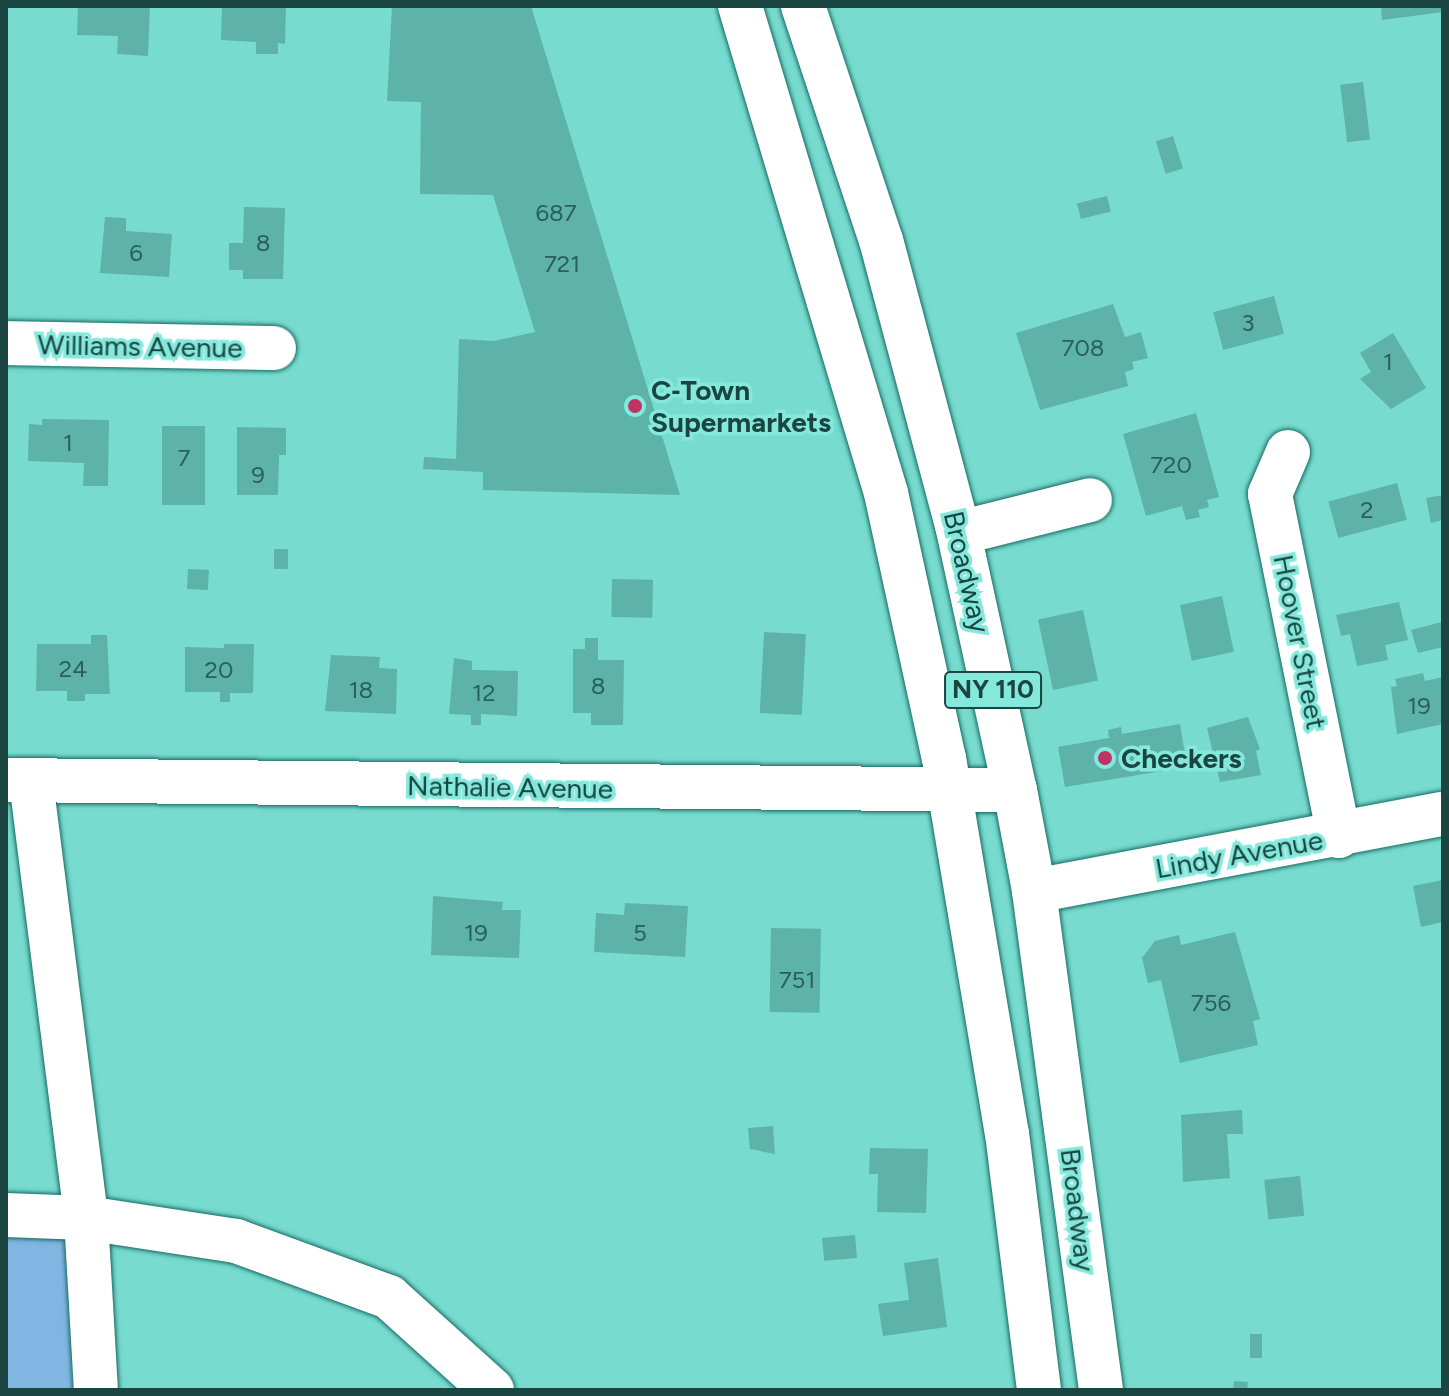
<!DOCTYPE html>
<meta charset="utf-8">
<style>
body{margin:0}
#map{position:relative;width:1449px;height:1396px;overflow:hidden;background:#77dbcf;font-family:Figtree,sans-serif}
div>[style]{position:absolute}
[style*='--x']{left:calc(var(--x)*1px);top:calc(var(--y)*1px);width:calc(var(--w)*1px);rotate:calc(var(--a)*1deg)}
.water>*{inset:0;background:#81b6e3;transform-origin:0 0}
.building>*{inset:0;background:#5db3a9;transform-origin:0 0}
.roads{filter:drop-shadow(0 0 2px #176b63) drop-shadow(0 0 2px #176b63)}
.minor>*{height:44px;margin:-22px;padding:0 22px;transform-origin:22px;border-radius:22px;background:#fff}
.major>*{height:44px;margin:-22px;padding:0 22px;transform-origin:22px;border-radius:22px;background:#fff}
.dots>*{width:22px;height:22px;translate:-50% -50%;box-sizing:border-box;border:4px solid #84e9dc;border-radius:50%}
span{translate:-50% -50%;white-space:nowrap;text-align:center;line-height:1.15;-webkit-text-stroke:7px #84e9dc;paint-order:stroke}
.number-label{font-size:24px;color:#2b605a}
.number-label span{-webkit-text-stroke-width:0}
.shield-label span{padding:2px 6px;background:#84e9dc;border:2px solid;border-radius:6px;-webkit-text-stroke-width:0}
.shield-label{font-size:26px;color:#1a4540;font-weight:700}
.street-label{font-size:28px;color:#1a4540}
.poi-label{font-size:28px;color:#1a4540;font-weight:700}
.left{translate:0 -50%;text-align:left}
.frame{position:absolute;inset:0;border:8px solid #1a4540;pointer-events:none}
</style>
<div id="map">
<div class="water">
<div style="left:6px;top:1237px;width:69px;height:153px;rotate:1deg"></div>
</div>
<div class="building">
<div style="clip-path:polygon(78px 6px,150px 6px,148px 56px,117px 54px,118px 36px,77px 35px)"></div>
<div style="clip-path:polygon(222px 6px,286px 6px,285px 44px,278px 43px,278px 54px,256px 54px,256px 42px,221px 40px)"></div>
<div style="clip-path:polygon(392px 6px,531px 6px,680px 495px,483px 490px,483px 472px,423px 469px,424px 457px,456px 459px,459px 339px,494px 341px,535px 332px,493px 195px,420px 194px,421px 102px,387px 101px)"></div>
<div style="clip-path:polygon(1381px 6px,1443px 6px,1443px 12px,1382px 20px)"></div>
<div style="left:1363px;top:82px;width:58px;height:23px;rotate:83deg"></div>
<div style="left:1173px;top:136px;width:34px;height:18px;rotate:73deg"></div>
<div style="left:1107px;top:196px;width:16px;height:31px;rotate:76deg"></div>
<div style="clip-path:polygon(244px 207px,285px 208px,283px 279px,243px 279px,243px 270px,229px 270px,229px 243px,243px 243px)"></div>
<div style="clip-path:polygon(105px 217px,126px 218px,126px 231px,172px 234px,169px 277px,100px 273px)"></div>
<div style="left:1274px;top:296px;width:39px;height:63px;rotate:75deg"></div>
<div style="clip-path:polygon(1113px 304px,1125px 337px,1141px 332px,1148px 358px,1132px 362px,1134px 369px,1125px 372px,1128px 386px,1040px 410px,1016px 333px)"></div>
<div style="clip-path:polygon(1393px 333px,1426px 388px,1391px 409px,1360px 379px,1371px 372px,1360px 353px)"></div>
<div style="clip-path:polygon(1196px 413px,1219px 497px,1207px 500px,1209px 507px,1198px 510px,1200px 517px,1186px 520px,1182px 506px,1146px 516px,1123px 434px)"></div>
<div style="clip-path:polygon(42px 419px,109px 420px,108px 486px,83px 486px,84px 463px,28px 461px,29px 424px,42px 425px)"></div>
<div style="left:162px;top:426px;width:43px;height:79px"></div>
<div style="clip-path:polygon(237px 427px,286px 428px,286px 455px,279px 455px,278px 495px,237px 495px)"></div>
<div style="left:1397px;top:483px;width:38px;height:71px;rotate:75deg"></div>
<div style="clip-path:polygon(1443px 495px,1443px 520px,1431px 523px,1426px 498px)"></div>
<div style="left:274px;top:549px;width:14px;height:20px"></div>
<div style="left:188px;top:569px;width:21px;height:20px;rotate:3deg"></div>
<div style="left:612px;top:579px;width:41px;height:38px;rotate:1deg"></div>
<div style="left:1222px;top:596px;width:57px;height:43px;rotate:78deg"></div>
<div style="clip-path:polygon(1399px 602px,1408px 640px,1385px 645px,1388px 660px,1357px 666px,1350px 634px,1341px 636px,1336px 615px)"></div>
<div style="left:1083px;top:610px;width:72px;height:46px;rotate:78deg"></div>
<div style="clip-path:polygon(1442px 622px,1443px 647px,1418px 653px,1411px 630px)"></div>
<div style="left:764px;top:632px;width:42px;height:81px;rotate:3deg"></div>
<div style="clip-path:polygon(91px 635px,107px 635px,110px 694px,85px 694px,85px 701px,67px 701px,67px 691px,36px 691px,37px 644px,91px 644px)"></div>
<div style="clip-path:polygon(585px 638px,598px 638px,598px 660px,624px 660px,623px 725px,591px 725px,591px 713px,573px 713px,573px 649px,585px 649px)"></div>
<div style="clip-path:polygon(224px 644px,254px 644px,253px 693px,230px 693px,230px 702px,220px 702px,220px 692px,185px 692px,185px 647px,224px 648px)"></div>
<div style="clip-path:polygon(331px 655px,380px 657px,379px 668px,397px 669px,396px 714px,325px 711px)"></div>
<div style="clip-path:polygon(454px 658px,472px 661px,472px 670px,518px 671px,517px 716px,481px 714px,481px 725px,471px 725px,471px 715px,449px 714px)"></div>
<div style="clip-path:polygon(1423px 673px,1425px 681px,1443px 677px,1443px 724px,1397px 734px,1391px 687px,1397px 686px,1395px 679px)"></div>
<div style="clip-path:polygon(1248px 717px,1260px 749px,1256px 751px,1261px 775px,1220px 782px,1207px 728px)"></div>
<div style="clip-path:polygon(1180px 724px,1187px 767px,1065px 787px,1058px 747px,1109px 738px,1108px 730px,1121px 727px,1122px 734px)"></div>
<div style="clip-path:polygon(1443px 880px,1443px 922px,1421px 927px,1413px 886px)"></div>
<div style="clip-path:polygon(433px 896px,503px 902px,502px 910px,521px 910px,519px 958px,431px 955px)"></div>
<div style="clip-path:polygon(625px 903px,688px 906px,685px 957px,594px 952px,596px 913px,624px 915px)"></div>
<div style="left:771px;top:928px;width:50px;height:84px;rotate:1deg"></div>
<div style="clip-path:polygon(1235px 932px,1260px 1019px,1253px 1021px,1258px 1045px,1180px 1063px,1161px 980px,1148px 983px,1142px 958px,1155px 941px,1179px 935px,1181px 945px)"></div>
<div style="clip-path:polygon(1242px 1110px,1243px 1134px,1227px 1134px,1230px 1178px,1183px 1182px,1181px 1115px)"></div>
<div style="clip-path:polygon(773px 1126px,775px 1154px,750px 1149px,748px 1128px)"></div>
<div style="clip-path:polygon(870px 1148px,928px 1149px,926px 1213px,877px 1212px,878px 1174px,869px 1174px)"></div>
<div style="left:1300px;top:1176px;width:40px;height:36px;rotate:84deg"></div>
<div style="left:855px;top:1235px;width:23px;height:33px;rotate:85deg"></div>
<div style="clip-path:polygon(938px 1258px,947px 1327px,883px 1336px,878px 1304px,909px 1300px,904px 1263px)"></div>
<div style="left:1250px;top:1334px;width:12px;height:24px"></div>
<div style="clip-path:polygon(1234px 1381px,1248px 1382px,1247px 1390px,1233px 1390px)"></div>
</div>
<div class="roads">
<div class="minor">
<div style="--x:6;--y:343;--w:268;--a:1.1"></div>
<div style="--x:1288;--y:452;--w:46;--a:113.2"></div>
<div style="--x:1270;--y:494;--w:349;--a:78.6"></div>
<div style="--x:959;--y:533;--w:135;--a:-14.1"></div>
<div style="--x:6;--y:780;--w:1009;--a:0.57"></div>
<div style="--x:31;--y:781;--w:440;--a:82.8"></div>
<div style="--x:86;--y:1218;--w:172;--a:86.7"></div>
<div style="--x:1034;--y:891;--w:416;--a:-10.7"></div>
<div style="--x:6;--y:1215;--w:80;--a:2.1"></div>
<div style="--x:86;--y:1218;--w:152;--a:8.7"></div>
<div style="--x:236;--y:1241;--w:163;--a:20.1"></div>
<div style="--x:389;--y:1297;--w:139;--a:42.1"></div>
</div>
<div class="major">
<div style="--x:740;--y:6;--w:508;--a:73.31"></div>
<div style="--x:886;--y:493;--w:271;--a:77.7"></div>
<div style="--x:944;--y:758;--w:380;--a:80.5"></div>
<div style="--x:1007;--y:1133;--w:259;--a:82.9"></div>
<div style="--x:803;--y:6;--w:247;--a:71.6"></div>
<div style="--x:881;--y:240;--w:295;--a:75.1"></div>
<div style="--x:957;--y:525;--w:271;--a:77.7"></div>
<div style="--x:1015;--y:790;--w:103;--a:79.3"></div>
<div style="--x:1034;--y:891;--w:503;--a:82.35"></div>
</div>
</div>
<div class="dots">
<div style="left:635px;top:406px;background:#c13364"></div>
<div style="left:1105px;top:758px;background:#c13364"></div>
</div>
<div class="number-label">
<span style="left:556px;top:213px">687</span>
<span style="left:263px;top:243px">8</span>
<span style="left:136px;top:253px">6</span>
<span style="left:562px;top:264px">721</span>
<span style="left:1248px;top:323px">3</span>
<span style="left:1083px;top:348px">708</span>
<span style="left:1388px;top:362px">1</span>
<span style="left:68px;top:443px">1</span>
<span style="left:184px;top:458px">7</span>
<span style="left:1171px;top:465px">720</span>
<span style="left:258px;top:475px">9</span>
<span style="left:1367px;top:510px">2</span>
<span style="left:73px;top:669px">24</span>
<span style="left:219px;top:670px">20</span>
<span style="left:598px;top:686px">8</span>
<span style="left:361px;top:690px">18</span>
<span style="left:484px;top:693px">12</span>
<span style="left:1419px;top:706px">19</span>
<span style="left:476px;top:933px">19</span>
<span style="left:640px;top:933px">5</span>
<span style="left:797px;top:980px">751</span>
<span style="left:1211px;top:1003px">756</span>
</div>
<div class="shield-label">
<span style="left:993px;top:690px">NY 110</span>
</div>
<div class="street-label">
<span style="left:140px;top:346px;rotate:1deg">Williams Avenue</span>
<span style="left:967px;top:572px;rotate:77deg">Broadway</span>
<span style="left:1300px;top:642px;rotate:79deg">Hoover Street</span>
<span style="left:510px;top:787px;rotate:1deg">Nathalie Avenue</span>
<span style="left:1239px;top:854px;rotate:-10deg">Lindy Avenue</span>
<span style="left:1078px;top:1210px;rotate:83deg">Broadway</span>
</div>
<div class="poi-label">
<span class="left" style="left:651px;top:406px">C‑Town<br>Supermarkets</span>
<span class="left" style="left:1121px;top:758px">Checkers</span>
</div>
<div class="frame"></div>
</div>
